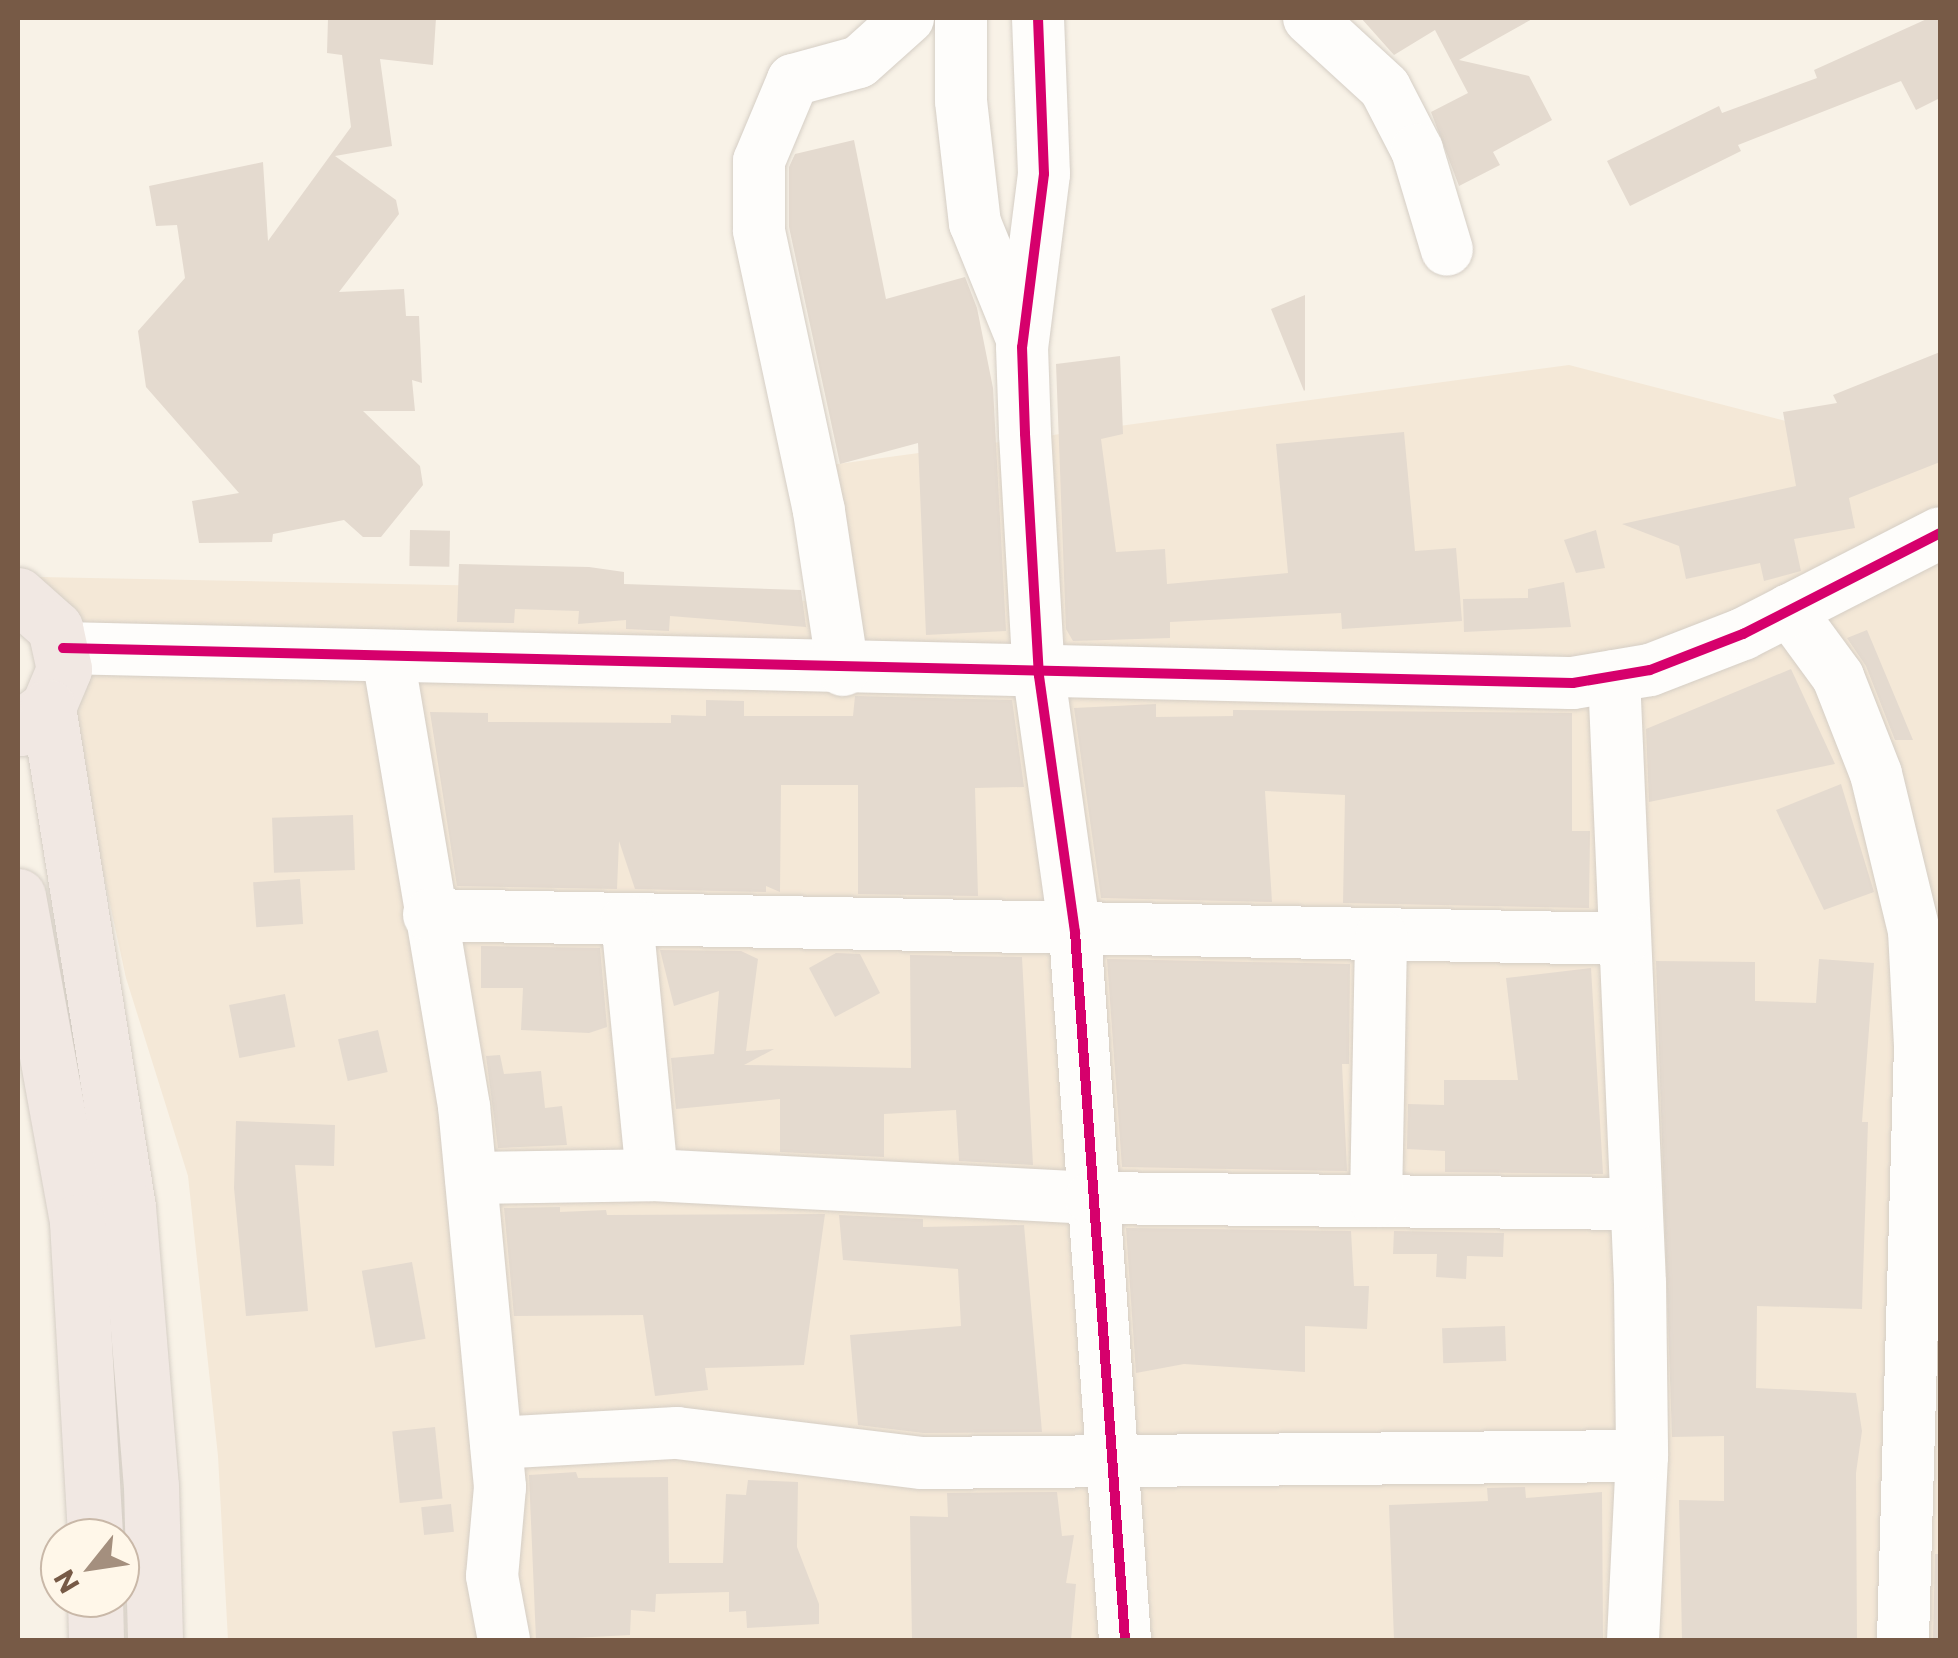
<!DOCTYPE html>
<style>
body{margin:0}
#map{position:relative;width:1958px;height:1658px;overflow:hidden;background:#f8f2e7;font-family:Commissioner,sans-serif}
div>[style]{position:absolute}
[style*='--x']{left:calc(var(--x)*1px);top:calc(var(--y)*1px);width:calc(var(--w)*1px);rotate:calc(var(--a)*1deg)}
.residential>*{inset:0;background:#f4e8d7}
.building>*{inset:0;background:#e4dacf;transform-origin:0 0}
.roads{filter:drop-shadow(0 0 2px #d5cec5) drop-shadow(0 0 2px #d5cec5)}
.minor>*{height:52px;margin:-26px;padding:0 26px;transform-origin:26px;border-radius:26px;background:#fefdfb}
.highway>*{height:55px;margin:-27.5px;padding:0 27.5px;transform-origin:27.5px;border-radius:27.5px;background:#f1e8e3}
.cycleway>*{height:10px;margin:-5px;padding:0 5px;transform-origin:5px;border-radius:5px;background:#d6006c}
span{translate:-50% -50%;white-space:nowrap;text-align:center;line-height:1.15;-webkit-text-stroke:8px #fff7e9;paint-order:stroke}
.frame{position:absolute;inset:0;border:20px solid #775a46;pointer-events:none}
.north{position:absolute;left:40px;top:1518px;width:100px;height:100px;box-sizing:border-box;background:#fff7e9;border:2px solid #c9b8a8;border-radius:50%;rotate:240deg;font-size:28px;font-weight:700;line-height:40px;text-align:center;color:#775a46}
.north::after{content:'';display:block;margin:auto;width:35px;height:45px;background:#a48f7e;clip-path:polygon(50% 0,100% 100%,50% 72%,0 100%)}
</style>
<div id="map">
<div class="residential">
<div style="clip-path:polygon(1569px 365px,1940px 461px,1940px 1640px,228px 1640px,218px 1456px,188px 1176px,126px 978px,39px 577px,593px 588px,807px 601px,801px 469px)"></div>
</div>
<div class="building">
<div style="clip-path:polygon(328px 18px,436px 18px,433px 65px,380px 59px,392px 146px,335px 156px,396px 200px,399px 214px,339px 292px,404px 289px,406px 316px,419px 316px,422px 383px,412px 380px,415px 411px,363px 411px,420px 466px,423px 485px,381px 537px,363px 537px,344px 520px,273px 534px,272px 542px,199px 543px,192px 501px,239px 493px,146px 387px,138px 331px,185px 278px,177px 225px,156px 226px,149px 186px,263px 162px,268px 241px,351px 127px,342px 55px,327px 53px)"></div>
<div style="clip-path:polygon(1361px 18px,1534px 18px,1459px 60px,1529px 76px,1552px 120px,1493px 152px,1500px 165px,1459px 186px,1431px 112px,1468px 93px,1435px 30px,1394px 55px)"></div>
<div style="clip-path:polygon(1929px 18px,1940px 18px,1940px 98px,1916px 110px,1901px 81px,1738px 145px,1741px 151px,1630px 206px,1607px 161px,1719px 106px,1722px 113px,1817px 78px,1814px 70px)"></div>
<div style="clip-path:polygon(854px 140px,886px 299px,965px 277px,977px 308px,993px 388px,1006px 631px,926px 635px,918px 443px,840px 464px,789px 227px,789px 167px,795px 154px)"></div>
<div style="clip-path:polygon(1305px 295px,1305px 390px,1304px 391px,1271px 309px)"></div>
<div style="clip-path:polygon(1940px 352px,1940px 462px,1849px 498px,1855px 528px,1794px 539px,1801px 571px,1764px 581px,1760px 563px,1686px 579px,1679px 546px,1622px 524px,1796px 486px,1783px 412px,1837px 403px,1833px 395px)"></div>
<div style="clip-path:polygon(1120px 356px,1123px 434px,1101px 439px,1116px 552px,1165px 549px,1167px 584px,1288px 573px,1276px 444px,1404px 432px,1415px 551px,1456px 548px,1462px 621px,1342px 629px,1341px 613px,1170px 622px,1170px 638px,1073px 641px,1066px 629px,1056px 364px)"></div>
<div style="left:410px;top:530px;width:40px;height:36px;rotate:1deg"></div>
<div style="clip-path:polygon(1596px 530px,1605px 568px,1576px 573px,1564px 540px)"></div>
<div style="clip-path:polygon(459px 564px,589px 567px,624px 572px,624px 584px,801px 590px,806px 627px,670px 616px,669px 631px,626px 629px,626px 620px,578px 624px,579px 611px,515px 609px,514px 623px,457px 622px)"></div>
<div style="clip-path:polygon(1564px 582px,1571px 627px,1464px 632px,1463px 599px,1528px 598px,1528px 589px)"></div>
<div style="clip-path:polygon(1867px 630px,1913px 740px,1895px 740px,1866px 666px,1847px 638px)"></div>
<div style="clip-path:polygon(1791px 669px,1835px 764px,1649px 802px,1646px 729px)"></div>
<div style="clip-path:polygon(855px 696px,1012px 700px,1024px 787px,975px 788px,978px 896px,858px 894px,858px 785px,781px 785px,780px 892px,766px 886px,766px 892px,635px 889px,619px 841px,617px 889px,457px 886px,430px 712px,488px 713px,488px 722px,671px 723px,671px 715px,706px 716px,706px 700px,744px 701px,744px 716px,853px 716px)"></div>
<div style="clip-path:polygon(1156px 704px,1156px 717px,1233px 716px,1233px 710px,1572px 713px,1572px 831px,1590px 831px,1589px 908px,1343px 903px,1345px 795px,1265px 791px,1272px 902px,1101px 898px,1074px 708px)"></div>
<div style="clip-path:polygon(1841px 784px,1874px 892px,1824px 910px,1776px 810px)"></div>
<div style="left:353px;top:815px;width:55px;height:81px;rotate:88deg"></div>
<div style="left:300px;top:879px;width:45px;height:47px;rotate:86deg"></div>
<div style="clip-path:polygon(481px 946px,600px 948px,607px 1027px,589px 1033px,521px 1030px,523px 988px,481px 988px)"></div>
<div style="clip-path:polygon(660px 950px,741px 951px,758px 959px,746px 1051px,774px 1049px,744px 1065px,911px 1068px,910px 955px,1022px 957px,1033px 1165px,959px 1161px,956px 1110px,884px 1114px,884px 1157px,780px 1152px,780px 1099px,676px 1109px,671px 1058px,714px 1054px,719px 991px,674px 1006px)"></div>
<div style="clip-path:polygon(836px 953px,860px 954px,880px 993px,835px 1017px,809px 968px)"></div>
<div style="clip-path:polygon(1107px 959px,1350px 964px,1349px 1064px,1342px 1064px,1347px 1171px,1122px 1167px)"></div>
<div style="clip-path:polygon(1819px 959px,1874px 963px,1862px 1122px,1868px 1122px,1862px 1309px,1757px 1306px,1756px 1388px,1856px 1393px,1862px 1431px,1856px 1473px,1857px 1640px,1682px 1640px,1679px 1500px,1724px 1501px,1724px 1436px,1672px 1437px,1656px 961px,1755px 962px,1755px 1001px,1816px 1003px)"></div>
<div style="clip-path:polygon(1591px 968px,1603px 1174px,1445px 1172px,1445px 1151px,1407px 1149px,1408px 1104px,1444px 1105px,1444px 1080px,1518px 1080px,1506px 978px)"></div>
<div style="left:285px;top:994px;width:54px;height:57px;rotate:79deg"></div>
<div style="left:378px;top:1030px;width:43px;height:41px;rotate:77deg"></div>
<div style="clip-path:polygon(500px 1055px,504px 1074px,541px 1071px,545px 1108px,562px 1106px,567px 1145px,498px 1148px,486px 1056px)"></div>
<div style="clip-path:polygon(236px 1121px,335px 1125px,334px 1166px,295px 1165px,308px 1311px,246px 1316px,234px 1188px)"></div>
<div style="clip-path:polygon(560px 1207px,560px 1212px,606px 1210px,607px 1215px,825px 1214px,804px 1365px,705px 1368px,708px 1390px,655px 1396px,643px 1315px,514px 1316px,504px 1208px)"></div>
<div style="clip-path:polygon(839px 1215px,923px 1219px,923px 1227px,1024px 1225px,1042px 1432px,924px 1433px,858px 1425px,850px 1335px,961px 1326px,958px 1269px,843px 1260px)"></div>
<div style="clip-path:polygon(1126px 1228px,1351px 1231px,1354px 1286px,1369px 1286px,1367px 1329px,1305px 1326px,1305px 1372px,1184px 1364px,1136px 1373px)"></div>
<div style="clip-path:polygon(1394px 1231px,1504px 1233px,1503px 1257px,1467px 1256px,1466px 1279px,1436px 1277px,1437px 1254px,1393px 1254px)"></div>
<div style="left:412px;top:1262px;width:78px;height:51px;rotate:80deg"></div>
<div style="left:1505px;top:1326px;width:35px;height:63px;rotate:88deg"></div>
<div style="left:435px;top:1427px;width:72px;height:43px;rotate:84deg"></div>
<div style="clip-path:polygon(576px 1472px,578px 1478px,668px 1477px,669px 1563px,723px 1563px,726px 1494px,746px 1495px,748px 1480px,798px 1482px,797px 1547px,819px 1604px,819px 1624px,747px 1628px,746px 1611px,729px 1612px,729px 1592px,656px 1594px,655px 1612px,631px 1610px,630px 1635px,536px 1640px,529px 1475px)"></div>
<div style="clip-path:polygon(1525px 1487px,1526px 1498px,1602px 1492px,1603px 1640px,1394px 1640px,1389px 1505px,1488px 1501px,1487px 1488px)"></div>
<div style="clip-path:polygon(1057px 1492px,1062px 1536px,1074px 1535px,1066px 1583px,1076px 1584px,1071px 1640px,912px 1640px,910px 1516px,948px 1517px,947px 1493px)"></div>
<div style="left:451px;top:1504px;width:28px;height:30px;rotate:84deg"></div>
<div style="clip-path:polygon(1935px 1554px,1940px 1554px,1940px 1640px,1933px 1640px)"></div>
</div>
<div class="roads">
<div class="minor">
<div style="--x:961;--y:18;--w:83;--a:90"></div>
<div style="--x:961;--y:101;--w:123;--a:83.5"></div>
<div style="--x:975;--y:223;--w:125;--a:67.9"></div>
<div style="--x:1038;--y:18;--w:156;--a:87.8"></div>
<div style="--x:1044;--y:174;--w:174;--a:97.2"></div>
<div style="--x:1022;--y:347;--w:87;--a:88"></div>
<div style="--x:1025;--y:434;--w:242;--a:86.7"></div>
<div style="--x:1039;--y:676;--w:259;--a:82"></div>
<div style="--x:1075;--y:932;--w:710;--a:85.96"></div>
<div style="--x:1309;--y:18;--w:103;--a:42.6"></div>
<div style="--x:1385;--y:88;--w:70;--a:62.7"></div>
<div style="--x:1417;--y:150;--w:104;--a:73.3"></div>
<div style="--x:1789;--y:610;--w:83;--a:53.8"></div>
<div style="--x:1838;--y:677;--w:104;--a:68.6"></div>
<div style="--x:1876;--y:774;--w:162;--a:76.4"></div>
<div style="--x:1914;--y:931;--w:114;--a:87"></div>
<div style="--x:1920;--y:1045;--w:595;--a:91.64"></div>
<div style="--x:63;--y:648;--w:1510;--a:1.33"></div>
<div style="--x:1573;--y:683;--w:78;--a:-9.6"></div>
<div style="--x:1650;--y:670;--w:100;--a:-21.2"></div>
<div style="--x:1743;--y:634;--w:221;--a:-27.1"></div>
<div style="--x:388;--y:657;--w:455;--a:80.4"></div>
<div style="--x:464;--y:1106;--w:383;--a:84.6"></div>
<div style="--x:500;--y:1487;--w:89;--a:95.1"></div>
<div style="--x:492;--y:1576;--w:65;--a:79.4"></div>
<div style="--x:843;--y:670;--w:161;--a:-98.6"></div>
<div style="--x:819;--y:511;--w:287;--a:-102.1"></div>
<div style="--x:759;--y:230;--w:69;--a:-90"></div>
<div style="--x:759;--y:161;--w:88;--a:-67.2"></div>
<div style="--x:793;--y:80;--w:68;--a:-15.3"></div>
<div style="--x:859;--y:62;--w:66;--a:-41.9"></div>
<div style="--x:1614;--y:676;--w:608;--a:87.55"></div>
<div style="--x:1640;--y:1283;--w:173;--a:89.3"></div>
<div style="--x:1642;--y:1456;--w:184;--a:92.8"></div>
<div style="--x:429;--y:915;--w:1196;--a:1.15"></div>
<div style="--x:627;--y:920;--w:256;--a:84.4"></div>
<div style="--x:471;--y:1178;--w:181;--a:-0.9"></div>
<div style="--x:652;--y:1175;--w:440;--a:3"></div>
<div style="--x:1091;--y:1198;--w:545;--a:0.63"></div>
<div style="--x:1376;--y:1201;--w:265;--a:-88.9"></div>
<div style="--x:496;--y:1443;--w:181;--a:-3.2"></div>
<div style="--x:677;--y:1433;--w:247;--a:7"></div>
<div style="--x:922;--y:1463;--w:720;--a:-0.56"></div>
</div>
<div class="highway">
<div style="--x:18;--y:595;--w:50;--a:41.7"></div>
<div style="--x:55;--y:628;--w:42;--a:77.6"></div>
<div style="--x:64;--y:669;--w:41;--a:112.8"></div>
<div style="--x:48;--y:707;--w:35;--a:143"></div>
<div style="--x:48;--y:707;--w:506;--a:80.91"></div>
<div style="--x:128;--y:1207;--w:280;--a:85.3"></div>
<div style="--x:151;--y:1486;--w:154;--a:88.5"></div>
<div style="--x:18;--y:896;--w:331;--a:79.7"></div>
<div style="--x:77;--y:1222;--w:317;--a:86.7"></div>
<div style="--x:95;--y:1598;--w:42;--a:88.6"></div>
</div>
</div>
<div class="cycleway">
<div style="--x:1038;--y:18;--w:156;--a:87.8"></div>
<div style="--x:1044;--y:174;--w:174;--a:97.2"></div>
<div style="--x:1022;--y:347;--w:87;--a:88"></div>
<div style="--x:1025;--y:434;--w:242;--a:86.7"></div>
<div style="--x:1039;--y:676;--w:259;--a:82"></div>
<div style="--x:1075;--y:932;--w:710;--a:85.96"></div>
<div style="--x:63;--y:648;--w:1510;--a:1.33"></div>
<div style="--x:1573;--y:683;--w:78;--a:-9.6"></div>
<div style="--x:1650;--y:670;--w:100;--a:-21.2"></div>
<div style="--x:1743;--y:634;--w:221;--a:-27.1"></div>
</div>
<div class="frame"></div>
<div class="north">N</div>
</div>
